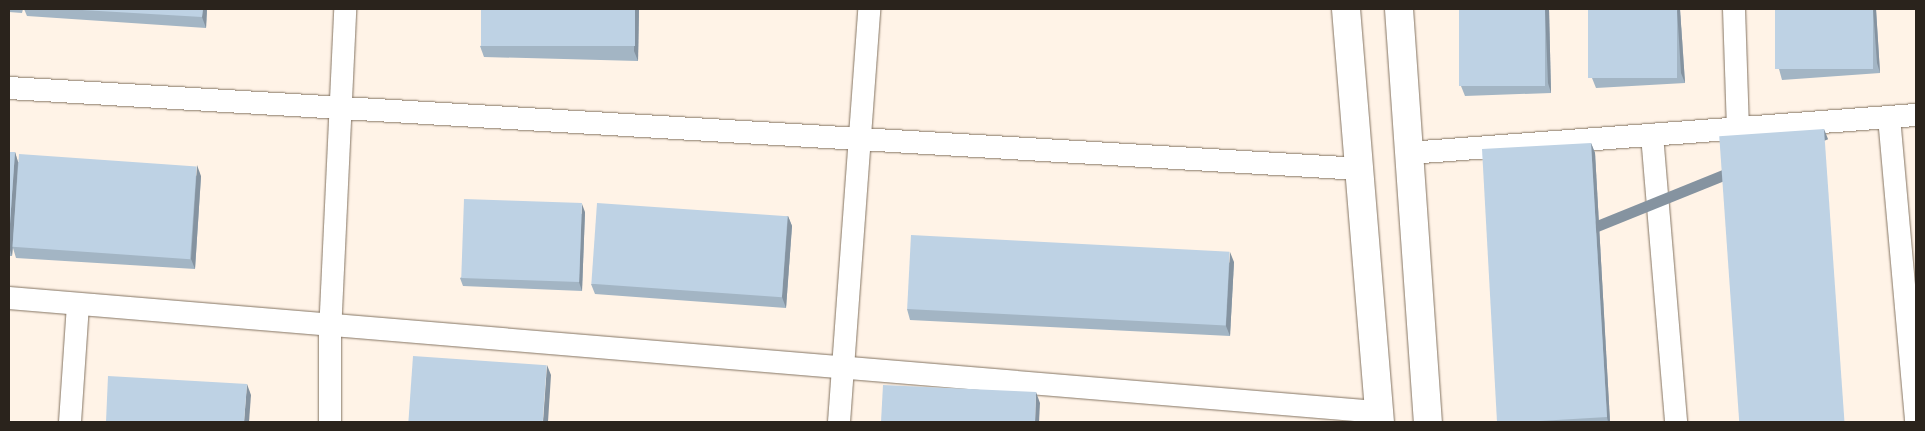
<!DOCTYPE html>
<style>
body{margin:0}
#map{position:relative;width:1925px;height:431px;overflow:hidden;background:#fff3e7;font-family:Spectral,serif}
div>[style]{position:absolute}
[style*='--x']{left:calc(var(--x)*1px);top:calc(var(--y)*1px);width:calc(var(--w)*1px);rotate:calc(var(--a)*1deg)}
.roads{filter:drop-shadow(0 0 1px #847462) drop-shadow(0 0 1px #847462)}
.street>*{height:22px;margin:-11px;padding:0 11px;transform-origin:11px;border-radius:11px;background:#fff}
.secondary>*{height:28px;margin:-14px;padding:0 14px;transform-origin:14px;border-radius:14px;background:#fff}
.wall>*{inset:0;background:#a3b5c4}
.shaded-wall>*{inset:0;background:#8593a0;transform-origin:0 0}
.building>*{inset:0;background:#bed2e4;transform-origin:0 0}
span{translate:-50% -50%;white-space:nowrap;text-align:center;line-height:1.15;-webkit-text-stroke:4.5px #fff;paint-order:stroke}
.frame{position:absolute;inset:0;border:10px solid #2a231c;pointer-events:none}
</style>
<div id="map">
<div class="roads">
<div class="street">
<div style="--x:1734;--y:9;--w:119;--a:88.1"></div>
<div style="--x:9;--y:88;--w:1352;--a:3.43"></div>
<div style="--x:1889;--y:117;--w:306;--a:84.9"></div>
<div style="--x:1652;--y:135;--w:288;--a:85.2"></div>
<div style="--x:1409;--y:153;--w:508;--a:-4.29"></div>
<div style="--x:9;--y:298;--w:1375;--a:4.76"></div>
<div style="--x:70;--y:422;--w:118;--a:-86.1"></div>
<div style="--x:330;--y:422;--w:89;--a:-90"></div>
<div style="--x:330;--y:333;--w:324;--a:-87.3"></div>
<div style="--x:839;--y:422;--w:414;--a:-85.8"></div>
</div>
<div class="secondary">
<div style="--x:1346;--y:9;--w:414;--a:85.3"></div>
<div style="--x:1399;--y:9;--w:414;--a:86"></div>
</div>
</div>
<div class="wall">
<div style="clip-path:polygon(9px 9px,23px 9px,22px 13px,9px 12px)"></div>
<div style="clip-path:polygon(24px 9px,207px 9px,206px 28px,27px 16px)"></div>
<div style="clip-path:polygon(639px 9px,638px 61px,484px 57px,480px 46px)"></div>
<div style="clip-path:polygon(1459px 9px,1549px 9px,1551px 93px,1465px 96px,1461px 86px)"></div>
<div style="clip-path:polygon(1680px 9px,1685px 83px,1596px 88px,1592px 78px)"></div>
<div style="clip-path:polygon(1876px 9px,1880px 73px,1782px 80px,1779px 69px)"></div>
<div style="clip-path:polygon(1591px 143px,1595px 153px,1610px 422px,1497px 422px)"></div>
<div style="clip-path:polygon(9px 152px,15px 152px,18px 162px,201px 176px,195px 269px,16px 258px,13px 248px,12px 256px,9px 256px)"></div>
<div style="clip-path:polygon(585px 212px,582px 291px,463px 286px,460px 278px)"></div>
<div style="clip-path:polygon(788px 216px,792px 226px,786px 308px,595px 294px,591px 284px)"></div>
<div style="clip-path:polygon(1234px 262px,1230px 336px,910px 320px,907px 309px)"></div>
</div>
<div class="shaded-wall">
<div style="clip-path:polygon(203px 9px,207px 9px,206px 28px,202px 17px)"></div>
<div style="clip-path:polygon(635px 9px,639px 9px,638px 61px,634px 51px)"></div>
<div style="clip-path:polygon(1545px 9px,1549px 9px,1551px 93px,1548px 83px)"></div>
<div style="clip-path:polygon(1677px 9px,1680px 9px,1685px 83px,1681px 73px)"></div>
<div style="clip-path:polygon(1873px 9px,1876px 9px,1880px 73px,1877px 63px)"></div>
<div style="left:1824px;top:129px;width:11px;height:294px;rotate:68deg"></div>
<div style="clip-path:polygon(1591px 143px,1595px 153px,1610px 422px,1608px 422px,1607px 417px)"></div>
<div style="clip-path:polygon(15px 152px,18px 162px,12px 256px,9px 247px,9px 238px)"></div>
<div style="clip-path:polygon(197px 165px,201px 176px,195px 269px,191px 259px)"></div>
<div style="clip-path:polygon(582px 204px,585px 212px,582px 291px,579px 282px)"></div>
<div style="clip-path:polygon(788px 216px,792px 226px,786px 308px,782px 297px)"></div>
<div style="clip-path:polygon(1230px 252px,1234px 262px,1230px 336px,1226px 326px)"></div>
<div style="clip-path:polygon(9px 316px,10px 320px,9px 351px)"></div>
<div style="clip-path:polygon(547px 365px,551px 375px,548px 422px,543px 422px)"></div>
<div style="clip-path:polygon(247px 384px,251px 395px,249px 422px,244px 422px)"></div>
<div style="clip-path:polygon(1036px 392px,1040px 403px,1039px 422px,1035px 422px)"></div>
</div>
<div class="building">
<div style="clip-path:polygon(65px 9px,203px 9px,202px 17px)"></div>
<div style="left:481px;top:9px;width:154px;height:37px"></div>
<div style="left:1459px;top:9px;width:86px;height:77px"></div>
<div style="left:1588px;top:9px;width:89px;height:69px"></div>
<div style="left:1775px;top:9px;width:98px;height:60px"></div>
<div style="left:1824px;top:129px;width:294px;height:105px;rotate:86deg"></div>
<div style="clip-path:polygon(1591px 143px,1607px 417px,1523px 422px,1497px 422px,1482px 149px)"></div>
<div style="clip-path:polygon(9px 152px,15px 152px,9px 238px)"></div>
<div style="left:19px;top:154px;width:178px;height:93px;rotate:4deg"></div>
<div style="left:464px;top:199px;width:118px;height:79px;rotate:2deg"></div>
<div style="left:597px;top:203px;width:191px;height:81px;rotate:4deg"></div>
<div style="left:911px;top:235px;width:319px;height:74px;rotate:3deg"></div>
<div style="left:413px;top:356px;width:134px;height:66px;rotate:4deg"></div>
<div style="clip-path:polygon(108px 376px,247px 384px,244px 422px,106px 422px)"></div>
<div style="clip-path:polygon(883px 385px,1036px 392px,1035px 422px,881px 422px)"></div>
</div>
<div class="frame"></div>
</div>
